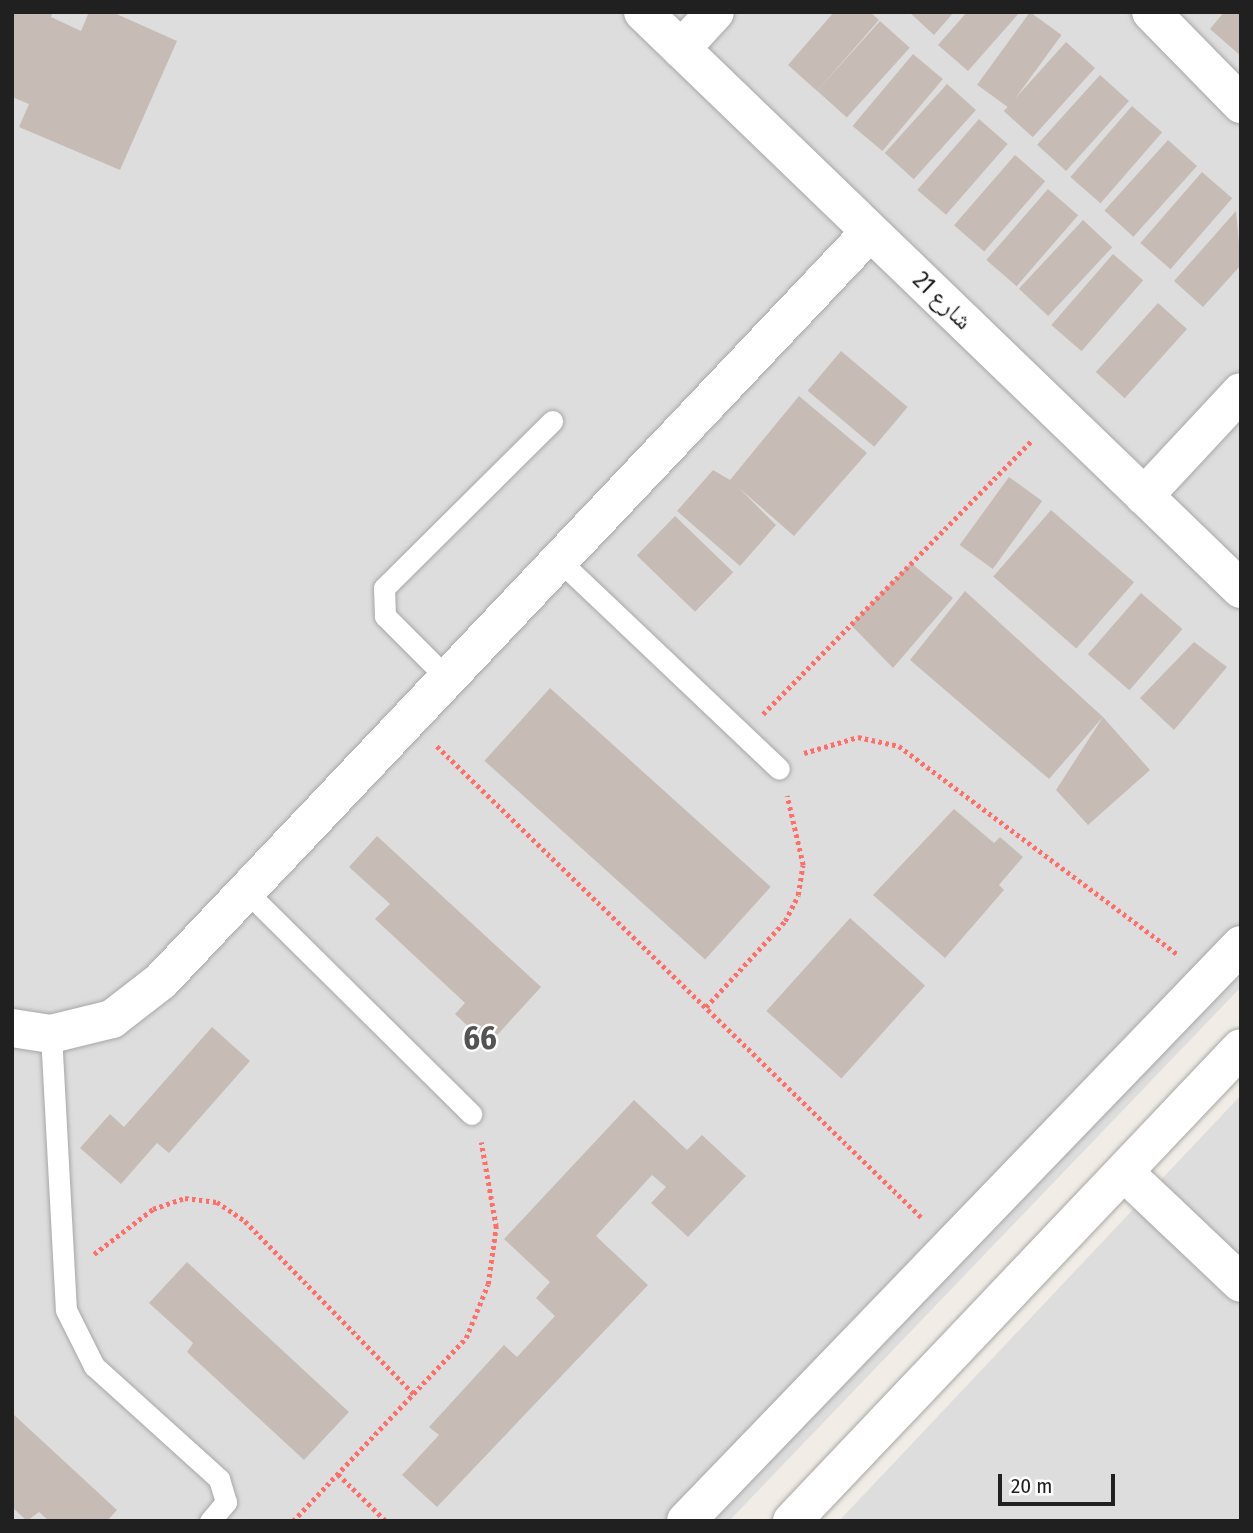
<!DOCTYPE html>
<meta charset="utf-8">
<style>
body{margin:0}
#map{position:relative;width:1253px;height:1533px;overflow:hidden;background:#f1ede6;font-family:"Fira Sans Condensed","Noto Naskh Arabic",sans-serif}
div>[style]{position:absolute}
[style*='--x']{left:calc(var(--x)*1px);top:calc(var(--y)*1px);width:calc(var(--w)*1px);rotate:calc(var(--a)*1deg)}
.residential>*{inset:0;background:#dedddd}
.building>*{inset:0;background:#c6bcb5;transform-origin:0 0}
.path>*{height:4.5px;margin-top:-2.25px;transform-origin:0;background:repeating-linear-gradient(90deg,#ff6f6a 0 3.5px,transparent 0 7px)}
.roads{filter:drop-shadow(0 0 2px #a7a7a7) drop-shadow(0 0 2px #a7a7a7)}
.lane>*{height:21px;margin:-10.5px;padding:0 10.5px;transform-origin:10.5px;border-radius:10.5px;background:#fff}
.street>*{height:38px;margin:-19px;padding:0 19px;transform-origin:19px;border-radius:19px;background:#fff}
span{translate:-50% -50%;white-space:nowrap;text-align:center;line-height:1.15;-webkit-text-stroke:5px #fff;paint-order:stroke}
.street-label{font-size:24px;color:#202020}
.district-label{font-size:32px;color:#535353;font-weight:700}
.frame{position:absolute;inset:0;border:14px solid #202020;pointer-events:none}
.scale{position:absolute;left:998px;top:1474px;width:117px;height:32px;box-sizing:border-box;border:4px solid #202020;border-top:0;padding-left:9px;font-size:21px;line-height:24px;white-space:nowrap;color:#202020;-webkit-text-stroke:5px #fff;paint-order:stroke}
</style>
<div id="map">
<div class="residential">
<div style="clip-path:polygon(12px 12px,1241px 12px,1241px 987px,729px 1521px,12px 1521px)"></div>
<div style="clip-path:polygon(1241px 1095px,1241px 1521px,839px 1521px)"></div>
</div>
<div class="building">
<div style="clip-path:polygon(12px 12px,53px 12px,51px 17px,81px 31px,89px 12px,112px 12px,177px 41px,120px 170px,19px 127px,29px 104px,12px 97px)"></div>
<div style="clip-path:polygon(834px 12px,870px 12px,879px 20px,817px 91px,788px 65px)"></div>
<div style="clip-path:polygon(909px 12px,954px 12px,934px 35px)"></div>
<div style="clip-path:polygon(967px 12px,1020px 12px,968px 71px,938px 45px)"></div>
<div style="left:1030px;top:12px;width:39px;height:90px;rotate:36deg"></div>
<div style="clip-path:polygon(1224px 12px,1241px 12px,1241px 56px,1210px 29px)"></div>
<div style="left:880px;top:21px;width:40px;height:94px;rotate:42deg"></div>
<div style="left:1066px;top:42px;width:39px;height:93px;rotate:42deg"></div>
<div style="left:913px;top:54px;width:39px;height:94px;rotate:40deg"></div>
<div style="left:1100px;top:75px;width:39px;height:94px;rotate:42deg"></div>
<div style="left:947px;top:84px;width:39px;height:93px;rotate:42deg"></div>
<div style="left:1132px;top:106px;width:40px;height:94px;rotate:41deg"></div>
<div style="left:979px;top:119px;width:38px;height:94px;rotate:41deg"></div>
<div style="left:1168px;top:140px;width:39px;height:95px;rotate:42deg"></div>
<div style="left:1015px;top:155px;width:40px;height:93px;rotate:41deg"></div>
<div style="left:1202px;top:172px;width:40px;height:94px;rotate:41deg"></div>
<div style="left:1048px;top:189px;width:40px;height:94px;rotate:41deg"></div>
<div style="clip-path:polygon(1236px 211px,1241px 265px,1203px 307px,1174px 281px)"></div>
<div style="left:1083px;top:220px;width:40px;height:94px;rotate:43deg"></div>
<div style="left:1113px;top:254px;width:40px;height:94px;rotate:41deg"></div>
<div style="left:1158px;top:303px;width:39px;height:93px;rotate:42deg"></div>
<div style="left:841px;top:351px;width:87px;height:52px;rotate:40deg"></div>
<div style="clip-path:polygon(799px 396px,867px 453px,794px 536px,739px 488px,776px 525px,740px 566px,677px 511px,713px 470px,730px 480px)"></div>
<div style="left:1009px;top:477px;width:41px;height:84px;rotate:36deg"></div>
<div style="left:1051px;top:510px;width:110px;height:88px;rotate:41deg"></div>
<div style="left:675px;top:516px;width:81px;height:55px;rotate:44deg"></div>
<div style="clip-path:polygon(911px 563px,953px 598px,893px 668px,851px 625px)"></div>
<div style="clip-path:polygon(965px 591px,1103px 717px,1150px 770px,1088px 825px,1056px 790px,1103px 717px,1049px 779px,910px 660px)"></div>
<div style="left:1141px;top:593px;width:55px;height:81px;rotate:41deg"></div>
<div style="clip-path:polygon(1194px 642px,1227px 667px,1174px 730px,1140px 698px)"></div>
<div style="left:550px;top:688px;width:297px;height:98px;rotate:42deg"></div>
<div style="clip-path:polygon(954px 809px,994px 843px,1000px 837px,1023px 857px,999px 885px,1004px 890px,945px 958px,873px 895px)"></div>
<div style="clip-path:polygon(377px 836px,541px 987px,488px 1045px,455px 1014px,465px 1003px,375px 919px,390px 904px,349px 867px)"></div>
<div style="left:850px;top:918px;width:101px;height:125px;rotate:42deg"></div>
<div style="clip-path:polygon(212px 1027px,250px 1061px,169px 1153px,157px 1143px,121px 1184px,80px 1148px,110px 1114px,124px 1127px)"></div>
<div style="clip-path:polygon(634px 1100px,687px 1150px,702px 1135px,746px 1176px,688px 1237px,651px 1203px,666px 1187px,652px 1175px,596px 1236px,648px 1285px,437px 1507px,402px 1475px,439px 1435px,429px 1427px,504px 1345px,517px 1357px,555px 1316px,536px 1298px,550px 1282px,504px 1239px)"></div>
<div style="clip-path:polygon(187px 1262px,349px 1412px,304px 1460px,187px 1352px,193px 1343px,149px 1303px)"></div>
<div style="clip-path:polygon(12px 1413px,117px 1510px,107px 1521px,49px 1521px,39px 1512px,27px 1521px,12px 1507px)"></div>
</div>
<div class="path">
<div style="--x:763;--y:714;--w:384;--a:-45.5"></div>
<div style="--x:437;--y:746;--w:677;--a:44.22"></div>
<div style="--x:804;--y:753;--w:56;--a:-16.5"></div>
<div style="--x:858;--y:737;--w:42;--a:12.4"></div>
<div style="--x:899;--y:746;--w:347;--a:36.8"></div>
<div style="--x:706;--y:1007;--w:117;--a:-47.4"></div>
<div style="--x:785;--y:921;--w:29;--a:-63"></div>
<div style="--x:798;--y:895;--w:30;--a:-81"></div>
<div style="--x:803;--y:865;--w:71;--a:-103.1"></div>
<div style="--x:94;--y:1254;--w:74;--a:-37.3"></div>
<div style="--x:153;--y:1209;--w:34;--a:-19"></div>
<div style="--x:185;--y:1198;--w:32;--a:7"></div>
<div style="--x:217;--y:1202;--w:34;--a:34"></div>
<div style="--x:245;--y:1221;--w:242;--a:45.7"></div>
<div style="--x:338;--y:1474;--w:67;--a:44.4"></div>
<div style="--x:293;--y:1521;--w:252;--a:-46.6"></div>
<div style="--x:466;--y:1338;--w:58;--a:-67.8"></div>
<div style="--x:488;--y:1284;--w:58;--a:-82"></div>
<div style="--x:496;--y:1227;--w:86;--a:-100"></div>
</div>
<div class="roads">
<div class="lane">
<div style="--x:559;--y:560;--w:303;--a:43.5"></div>
<div style="--x:447;--y:678;--w:88;--a:-135"></div>
<div style="--x:385;--y:616;--w:28;--a:-92"></div>
<div style="--x:384;--y:588;--w:237;--a:-44.8"></div>
<div style="--x:246;--y:891;--w:317;--a:44.7"></div>
<div style="--x:51;--y:1034;--w:276;--a:86.9"></div>
<div style="--x:66;--y:1310;--w:63;--a:63.4"></div>
<div style="--x:94;--y:1366;--w:169;--a:42.1"></div>
<div style="--x:219;--y:1479;--w:24;--a:73"></div>
<div style="--x:226;--y:1502;--w:25;--a:130"></div>
</div>
<div class="street">
<div style="--x:643;--y:12;--w:831;--a:43.98"></div>
<div style="--x:1151;--y:12;--w:129;--a:45.6"></div>
<div style="--x:681;--y:49;--w:50;--a:-47.4"></div>
<div style="--x:1144;--y:496;--w:142;--a:-47"></div>
<div style="--x:12;--y:1028;--w:39;--a:9"></div>
<div style="--x:51;--y:1034;--w:63;--a:-13.8"></div>
<div style="--x:112;--y:1019;--w:62;--a:-37.8"></div>
<div style="--x:161;--y:981;--w:1031;--a:-46.57"></div>
<div style="--x:1124;--y:1172;--w:161;--a:43.5"></div>
<div style="--x:686;--y:1521;--w:800;--a:-46.06"></div>
<div style="--x:792;--y:1521;--w:652;--a:-46.49"></div>
</div>
</div>
<div class="street-label">
<span style="left:942px;top:301px;rotate:44deg">شارع 21</span>
</div>
<div class="district-label">
<span style="left:480px;top:1038px">66</span>
</div>
<div class="frame"></div>
<div class="scale">20 m</div>
</div>
